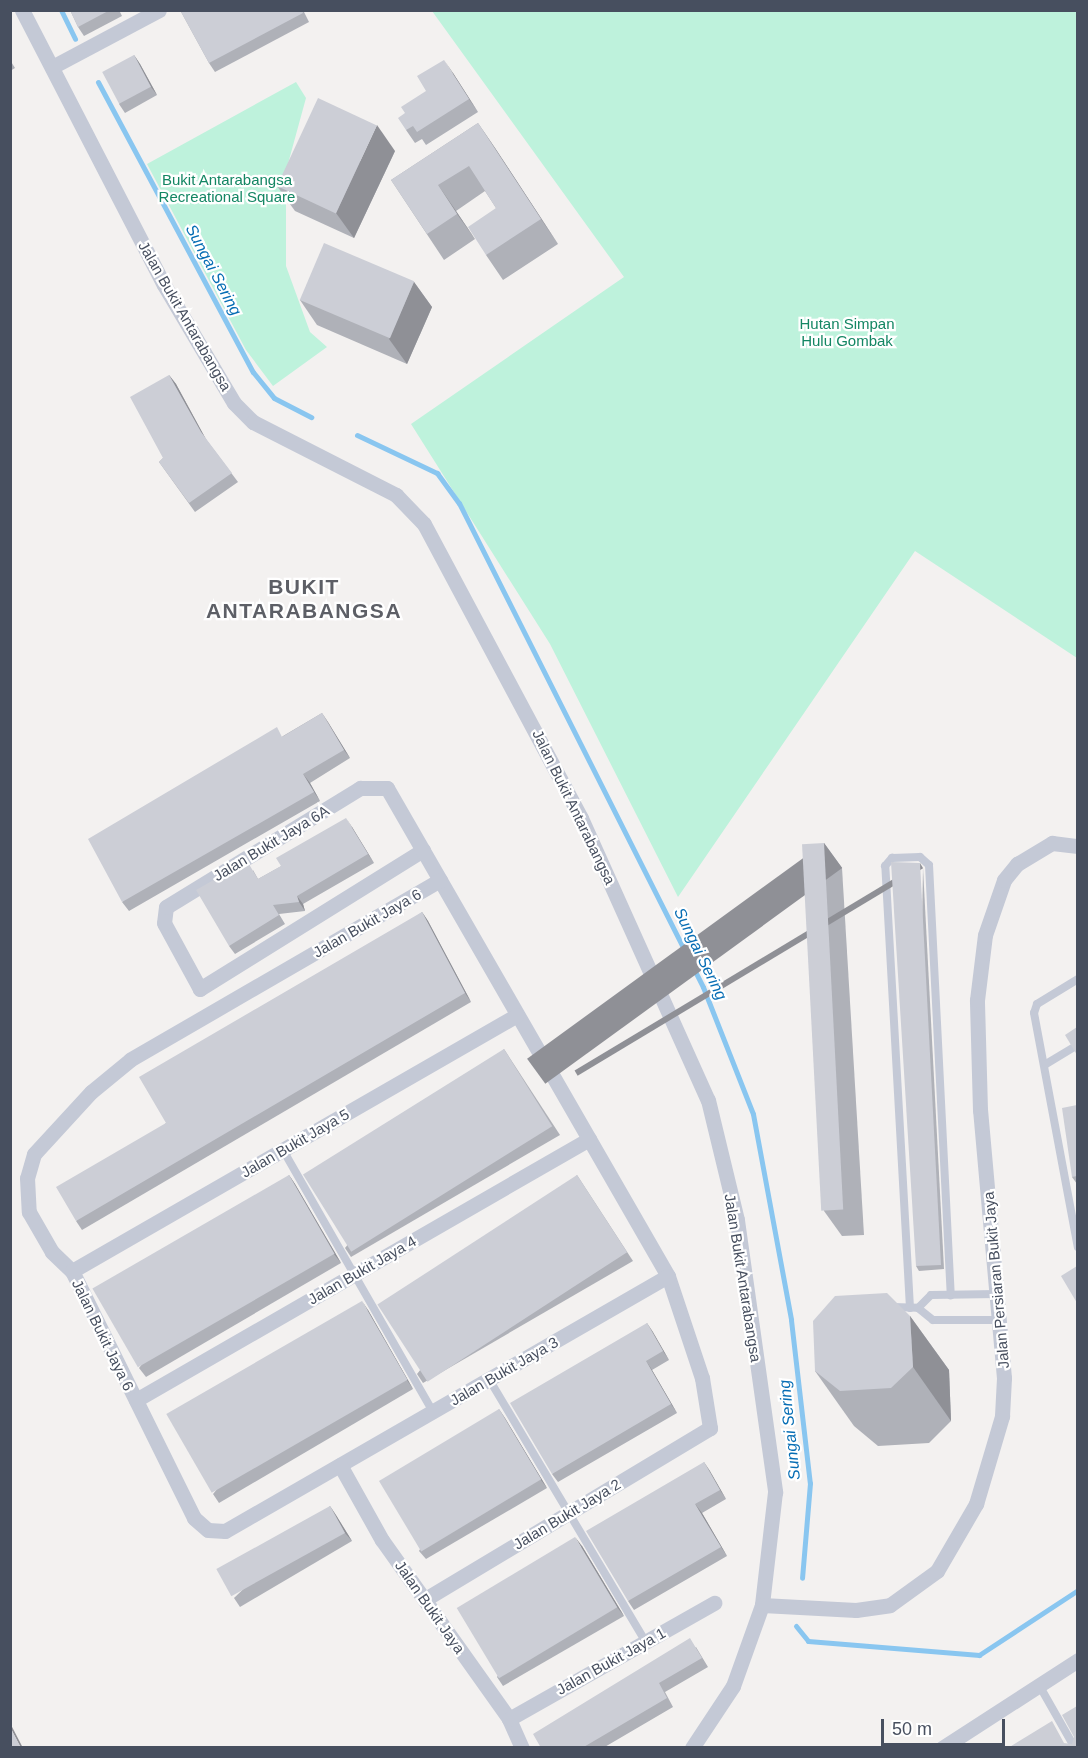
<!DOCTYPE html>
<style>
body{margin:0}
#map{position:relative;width:1088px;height:1758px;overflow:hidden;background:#f3f1f0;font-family:Arial,sans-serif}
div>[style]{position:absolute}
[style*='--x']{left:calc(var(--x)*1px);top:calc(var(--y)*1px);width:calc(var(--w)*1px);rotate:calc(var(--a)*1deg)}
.green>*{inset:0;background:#bef2dc}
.stream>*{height:5px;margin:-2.5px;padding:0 2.5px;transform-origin:2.5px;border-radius:2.5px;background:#89c6f0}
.service>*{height:8px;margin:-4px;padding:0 4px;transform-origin:4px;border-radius:4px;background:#c4c9d6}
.minor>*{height:15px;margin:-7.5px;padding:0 7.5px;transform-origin:7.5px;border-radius:7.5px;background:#c4c9d6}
.wall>*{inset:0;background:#afb1b8}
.shaded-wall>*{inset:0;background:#8f9096;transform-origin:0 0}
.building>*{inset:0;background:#ccced6;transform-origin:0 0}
span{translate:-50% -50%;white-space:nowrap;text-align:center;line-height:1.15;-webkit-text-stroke:4.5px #fff;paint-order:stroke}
.park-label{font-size:15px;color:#138663}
.street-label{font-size:15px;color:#474f5f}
.water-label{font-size:16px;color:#066db4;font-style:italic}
.district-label{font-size:21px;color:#5d5f66;font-weight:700;letter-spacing:1.5px}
.frame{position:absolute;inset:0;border:12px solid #474f5f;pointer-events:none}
.scale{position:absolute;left:881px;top:1719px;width:124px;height:27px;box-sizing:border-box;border:3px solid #474f5f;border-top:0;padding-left:8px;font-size:18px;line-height:21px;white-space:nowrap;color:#474f5f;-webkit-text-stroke:4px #fff;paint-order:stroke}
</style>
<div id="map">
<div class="green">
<div style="clip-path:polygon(432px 11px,1077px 11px,1077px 658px,915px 551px,678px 897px,550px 644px,411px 424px,624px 277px)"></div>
<div style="clip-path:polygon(296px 82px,306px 98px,286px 171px,286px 266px,310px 332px,327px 347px,273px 386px,246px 350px,147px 164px)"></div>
</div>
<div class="stream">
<div style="--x:61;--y:10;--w:32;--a:64"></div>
<div style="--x:98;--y:82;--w:329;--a:61.9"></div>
<div style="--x:253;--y:372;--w:33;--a:51"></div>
<div style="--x:274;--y:398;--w:42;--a:27.2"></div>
<div style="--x:357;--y:435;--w:89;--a:25.4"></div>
<div style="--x:437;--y:473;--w:37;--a:54"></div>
<div style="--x:459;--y:503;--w:542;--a:63.25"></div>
<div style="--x:703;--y:987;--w:136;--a:68.5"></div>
<div style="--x:753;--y:1114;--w:209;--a:79.5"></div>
<div style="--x:791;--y:1320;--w:164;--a:83.4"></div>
<div style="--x:810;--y:1483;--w:95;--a:94.8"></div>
<div style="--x:796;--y:1626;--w:19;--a:51"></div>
<div style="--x:808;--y:1641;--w:172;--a:4.7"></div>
<div style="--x:979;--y:1655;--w:118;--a:-33.3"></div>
</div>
<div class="service">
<div style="--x:1078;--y:979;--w:48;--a:148.6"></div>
<div style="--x:1037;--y:1004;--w:9;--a:108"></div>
<div style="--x:1034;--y:1013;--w:238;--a:79.4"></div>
<div style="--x:1046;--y:1064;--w:37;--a:-31"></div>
<div style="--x:283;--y:1150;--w:302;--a:60.2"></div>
<div style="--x:893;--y:1307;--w:25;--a:2"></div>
<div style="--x:918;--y:1308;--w:19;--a:39"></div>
<div style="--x:933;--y:1320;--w:65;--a:0"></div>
<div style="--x:910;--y:1308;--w:443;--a:-93.2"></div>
<div style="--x:885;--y:866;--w:11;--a:-49"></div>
<div style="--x:892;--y:858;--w:28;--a:-2"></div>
<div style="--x:920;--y:857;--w:12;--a:42"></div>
<div style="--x:929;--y:865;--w:431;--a:87.1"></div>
<div style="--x:918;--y:1308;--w:18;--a:-45"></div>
<div style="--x:931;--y:1295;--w:66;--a:-0.9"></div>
<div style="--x:489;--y:1379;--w:306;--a:59.2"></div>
<div style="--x:1039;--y:1685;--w:73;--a:60.3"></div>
</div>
<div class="minor">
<div style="--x:22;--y:10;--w:309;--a:62.7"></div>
<div style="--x:164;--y:285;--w:137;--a:59.3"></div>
<div style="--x:234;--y:403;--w:27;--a:45"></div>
<div style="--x:253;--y:422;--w:161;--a:27"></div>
<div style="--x:396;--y:495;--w:40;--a:46"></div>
<div style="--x:424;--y:524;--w:333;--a:61.9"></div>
<div style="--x:581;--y:818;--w:309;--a:65.8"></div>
<div style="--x:708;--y:1100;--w:123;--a:76.4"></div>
<div style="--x:737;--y:1220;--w:275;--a:82"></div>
<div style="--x:775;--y:1492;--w:114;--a:96.6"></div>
<div style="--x:762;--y:1605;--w:86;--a:109.7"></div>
<div style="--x:733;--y:1686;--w:74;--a:123.5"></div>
<div style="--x:52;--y:67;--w:121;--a:-28"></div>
<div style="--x:423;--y:850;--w:263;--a:148.1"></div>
<div style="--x:200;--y:989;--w:75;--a:-118.6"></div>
<div style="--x:164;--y:923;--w:16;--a:-83"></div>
<div style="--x:166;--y:907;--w:228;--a:-31.5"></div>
<div style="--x:360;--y:788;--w:27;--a:0"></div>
<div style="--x:387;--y:788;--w:563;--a:60.07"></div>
<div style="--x:668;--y:1276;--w:108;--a:71.6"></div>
<div style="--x:702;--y:1378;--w:51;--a:80.9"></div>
<div style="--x:710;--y:1428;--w:332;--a:149"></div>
<div style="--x:440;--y:880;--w:358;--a:149.9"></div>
<div style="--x:130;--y:1060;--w:50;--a:140.6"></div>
<div style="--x:91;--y:1092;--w:84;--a:132.6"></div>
<div style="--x:34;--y:1154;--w:25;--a:106"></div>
<div style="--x:27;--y:1178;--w:34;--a:87"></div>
<div style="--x:29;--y:1212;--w:46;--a:60.1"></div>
<div style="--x:52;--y:1252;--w:28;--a:44"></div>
<div style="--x:72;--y:1271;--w:275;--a:63.7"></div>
<div style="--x:194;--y:1518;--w:18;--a:41"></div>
<div style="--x:208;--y:1530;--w:17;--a:3"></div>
<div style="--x:225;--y:1531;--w:511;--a:-29.93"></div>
<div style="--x:72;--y:1271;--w:513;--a:-29.91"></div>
<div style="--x:136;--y:1400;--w:523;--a:-29.95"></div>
<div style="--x:340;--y:1465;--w:86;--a:60.8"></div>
<div style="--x:382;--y:1540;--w:219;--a:54.6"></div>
<div style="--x:509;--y:1719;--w:32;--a:66"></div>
<div style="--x:762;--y:1605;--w:94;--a:3"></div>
<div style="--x:856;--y:1610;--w:34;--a:-8"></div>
<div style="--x:890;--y:1605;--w:58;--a:-35.9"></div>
<div style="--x:937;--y:1571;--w:78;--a:-59.8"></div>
<div style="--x:976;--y:1504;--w:92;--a:-73.5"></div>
<div style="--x:1002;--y:1416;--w:38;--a:-87"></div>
<div style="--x:1004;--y:1378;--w:269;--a:-95.1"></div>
<div style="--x:980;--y:1110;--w:110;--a:-91.6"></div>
<div style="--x:977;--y:1000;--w:65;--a:-83"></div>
<div style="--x:985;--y:935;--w:58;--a:-70.9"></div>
<div style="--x:1004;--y:880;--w:21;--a:-51"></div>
<div style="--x:1017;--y:864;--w:41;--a:-31"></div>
<div style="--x:1052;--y:843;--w:26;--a:7"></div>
<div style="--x:509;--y:1719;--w:236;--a:-29.5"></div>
<div style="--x:942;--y:1748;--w:162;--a:-32.9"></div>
</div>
<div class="wall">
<div style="clip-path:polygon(70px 10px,119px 10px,122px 16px,84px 36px,78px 27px)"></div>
<div style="clip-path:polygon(180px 10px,303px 10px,309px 22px,215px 72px,209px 63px)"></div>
<div style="clip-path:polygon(134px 55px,140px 64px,157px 95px,125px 113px,119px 104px)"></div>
<div style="clip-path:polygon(10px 60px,15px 68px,10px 71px)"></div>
<div style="clip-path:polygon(453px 73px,478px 112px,426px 145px,422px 139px,415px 143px,406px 130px,405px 113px)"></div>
<div style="clip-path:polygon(478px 123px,495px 148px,558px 244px,503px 280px,486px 255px,496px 208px,485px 191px,456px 211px,475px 239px,444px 260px,391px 180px)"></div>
<div style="clip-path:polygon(395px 151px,354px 238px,295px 211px,277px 186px)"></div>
<div style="clip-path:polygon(414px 282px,432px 307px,407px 364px,317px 325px,300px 300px)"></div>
<div style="clip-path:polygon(169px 375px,176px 384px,205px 438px,238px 482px,195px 512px,159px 462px,163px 458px)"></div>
<div style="clip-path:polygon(322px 713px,350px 758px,310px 783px,320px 801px,129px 911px,122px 902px,283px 736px)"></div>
<div style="clip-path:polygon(352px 827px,374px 863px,303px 904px,305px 911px,279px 914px,285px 924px,235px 954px,229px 946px,253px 870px,258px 879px)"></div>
<div style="clip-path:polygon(824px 843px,842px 868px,864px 1235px,842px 1236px,824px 1211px)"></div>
<div style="clip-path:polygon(923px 868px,944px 1269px,919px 1271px,916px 1266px)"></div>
<div style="clip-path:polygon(422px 912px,428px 921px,471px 1002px,82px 1230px,76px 1221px,166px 1123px)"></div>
<div style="clip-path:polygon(504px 1049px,560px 1135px,351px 1257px,345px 1248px)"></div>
<div style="clip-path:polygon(1077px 1105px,1077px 1184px,1072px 1177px)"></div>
<div style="clip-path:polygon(289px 1175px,295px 1184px,341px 1263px,146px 1377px,139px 1368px)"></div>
<div style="clip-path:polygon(577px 1175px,633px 1261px,423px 1383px,417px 1374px)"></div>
<div style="clip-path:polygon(368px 1310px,413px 1389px,219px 1503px,213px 1494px)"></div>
<div style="clip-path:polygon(910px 1316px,949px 1370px,951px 1421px,929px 1443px,878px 1446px,854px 1426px,815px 1371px)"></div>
<div style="clip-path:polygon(647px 1323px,669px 1360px,652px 1370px,677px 1413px,558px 1482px,552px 1474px)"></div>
<div style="clip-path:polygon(499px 1409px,547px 1488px,426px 1559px,419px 1551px)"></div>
<div style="clip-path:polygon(704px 1462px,726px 1499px,702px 1513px,727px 1556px,634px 1610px,628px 1601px)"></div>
<div style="clip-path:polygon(330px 1506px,352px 1541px,240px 1607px,234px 1598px)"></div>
<div style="clip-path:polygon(582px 1546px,624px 1616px,503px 1686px,497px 1677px)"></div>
<div style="clip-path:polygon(696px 1647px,708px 1667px,665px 1692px,673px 1707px,603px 1748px,541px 1748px)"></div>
</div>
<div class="shaded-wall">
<div style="clip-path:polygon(134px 55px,140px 64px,157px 95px,151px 87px)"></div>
<div style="clip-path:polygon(444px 60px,453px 73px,478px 112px,469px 99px)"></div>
<div style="clip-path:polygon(478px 123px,495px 148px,558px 244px,541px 219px)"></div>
<div style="clip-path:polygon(377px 125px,395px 151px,354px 238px,336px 213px)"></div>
<div style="clip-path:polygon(438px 185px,456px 211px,475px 239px,457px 214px)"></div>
<div style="clip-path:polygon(414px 282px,432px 307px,407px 364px,389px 339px)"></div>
<div style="clip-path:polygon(169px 375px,176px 384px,207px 441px,201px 432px)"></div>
<div style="clip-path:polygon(322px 713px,328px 722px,350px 758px,344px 750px)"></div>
<div style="clip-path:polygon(303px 774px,310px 783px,320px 801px,314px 792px)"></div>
<div style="clip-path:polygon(346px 818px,352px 827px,374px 863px,368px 854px)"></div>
<div style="left:824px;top:843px;width:31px;height:367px;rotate:54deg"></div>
<div style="left:920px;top:863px;width:6px;height:403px;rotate:59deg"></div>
<div style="clip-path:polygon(297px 896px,303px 904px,305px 911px,299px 902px)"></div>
<div style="clip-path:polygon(422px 912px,428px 921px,471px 1002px,465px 993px)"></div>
<div style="clip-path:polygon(289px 1175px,295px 1184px,341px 1263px,334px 1254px)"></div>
<div style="clip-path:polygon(362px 1301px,368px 1310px,413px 1389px,407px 1380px)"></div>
<div style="clip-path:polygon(910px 1316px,949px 1370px,951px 1421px,913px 1367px)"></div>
<div style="clip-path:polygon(647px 1323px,653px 1332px,669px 1360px,663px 1351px)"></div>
<div style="clip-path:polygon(646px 1361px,652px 1370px,677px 1413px,671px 1404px)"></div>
<div style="clip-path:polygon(499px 1409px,505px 1418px,547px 1488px,541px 1480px)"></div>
<div style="clip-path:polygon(704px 1462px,710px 1471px,726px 1499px,720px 1490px)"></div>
<div style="clip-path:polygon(695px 1504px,702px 1513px,727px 1556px,721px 1547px)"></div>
<div style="clip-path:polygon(330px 1506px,336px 1515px,352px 1541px,345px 1533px)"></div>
<div style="clip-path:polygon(575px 1537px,582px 1546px,624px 1616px,617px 1607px)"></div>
<div style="clip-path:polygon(10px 1723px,23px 1748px,21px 1748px,10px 1727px)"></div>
</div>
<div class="building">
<div style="clip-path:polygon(70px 10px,110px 10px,78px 27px)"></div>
<div style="clip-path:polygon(180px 10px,302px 10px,303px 13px,209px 63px)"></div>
<div style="left:134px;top:55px;width:36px;height:36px;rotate:62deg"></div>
<div style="clip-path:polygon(444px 60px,469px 99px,417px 132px,413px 126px,406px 130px,398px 118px,405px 113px,401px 107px,426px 91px,417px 76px)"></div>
<div style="left:318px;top:98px;width:65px;height:97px;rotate:25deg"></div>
<div style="clip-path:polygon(478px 123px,541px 219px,486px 255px,468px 227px,496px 208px,469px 166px,438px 185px,457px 214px,427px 234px,391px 180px)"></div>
<div style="left:324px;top:243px;width:98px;height:62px;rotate:23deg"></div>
<div style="clip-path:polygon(169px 375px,201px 432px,232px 473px,189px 503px,159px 462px,163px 458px,130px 397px)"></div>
<div style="clip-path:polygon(322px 713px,344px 750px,303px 774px,314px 792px,122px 902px,88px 839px,277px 727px,282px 737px)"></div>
<div style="clip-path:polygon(346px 818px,368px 854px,297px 896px,299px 902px,273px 905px,279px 915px,229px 946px,196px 890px,247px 861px,258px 879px,281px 866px,276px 858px)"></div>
<div style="left:824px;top:843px;width:367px;height:22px;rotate:87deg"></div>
<div style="clip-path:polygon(891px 862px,920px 863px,941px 1265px,916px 1266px)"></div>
<div style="clip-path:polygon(422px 912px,465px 993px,76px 1221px,56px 1187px,166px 1123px,139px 1077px)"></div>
<div style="clip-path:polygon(1077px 1027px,1077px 1055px,1065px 1035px)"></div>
<div style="left:504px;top:1049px;width:91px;height:237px;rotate:58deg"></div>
<div style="clip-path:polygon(1077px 1105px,1077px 1176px,1072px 1177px,1062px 1108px)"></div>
<div style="left:289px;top:1175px;width:91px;height:227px;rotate:60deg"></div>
<div style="left:577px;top:1175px;width:92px;height:238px;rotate:57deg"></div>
<div style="clip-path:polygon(1077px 1266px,1077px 1303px,1061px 1276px)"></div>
<div style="clip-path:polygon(887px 1293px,910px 1316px,913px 1367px,891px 1388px,840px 1391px,815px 1371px,813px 1321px,835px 1296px)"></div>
<div style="left:362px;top:1301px;width:91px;height:226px;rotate:60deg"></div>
<div style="clip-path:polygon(647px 1323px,663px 1351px,646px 1361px,671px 1404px,552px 1474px,510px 1403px)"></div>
<div style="left:499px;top:1409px;width:82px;height:140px;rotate:59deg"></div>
<div style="clip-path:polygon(704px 1462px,720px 1490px,695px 1504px,721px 1547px,628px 1601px,586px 1531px)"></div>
<div style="left:330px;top:1506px;width:31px;height:130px;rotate:61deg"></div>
<div style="left:575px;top:1537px;width:82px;height:138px;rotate:59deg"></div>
<div style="clip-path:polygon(690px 1638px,702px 1658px,659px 1683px,667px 1698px,582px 1748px,541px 1748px,533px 1734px)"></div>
<div style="clip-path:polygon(1077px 1706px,1077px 1748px,1008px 1748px,1052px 1721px,1064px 1743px,1072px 1744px,1074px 1737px,1062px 1715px)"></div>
<div style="clip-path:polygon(10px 1727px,21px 1748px,10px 1748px)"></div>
</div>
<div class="park-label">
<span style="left:227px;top:188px">Bukit Antarabangsa<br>Recreational Square</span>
<span style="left:847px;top:332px">Hutan Simpan<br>Hulu Gombak</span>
</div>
<div class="street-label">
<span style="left:185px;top:316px;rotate:60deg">Jalan Bukit Antarabangsa</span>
<span style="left:574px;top:807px;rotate:64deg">Jalan Bukit Antarabangsa</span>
<span style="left:271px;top:843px;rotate:-31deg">Jalan Bukit Jaya 6A</span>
<span style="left:367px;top:923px;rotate:-30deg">Jalan Bukit Jaya 6</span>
<span style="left:295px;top:1143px;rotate:-30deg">Jalan Bukit Jaya 5</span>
<span style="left:362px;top:1270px;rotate:-30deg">Jalan Bukit Jaya 4</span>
<span style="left:743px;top:1278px;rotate:81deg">Jalan Bukit Antarabangsa</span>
<span style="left:996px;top:1280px;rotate:-95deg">Jalan Persiaran Bukit Jaya</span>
<span style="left:103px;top:1335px;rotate:64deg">Jalan Bukit Jaya 6</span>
<span style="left:504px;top:1371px;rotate:-30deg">Jalan Bukit Jaya 3</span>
<span style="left:567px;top:1514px;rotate:-31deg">Jalan Bukit Jaya 2</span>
<span style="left:430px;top:1607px;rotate:55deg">Jalan Bukit Jaya</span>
<span style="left:611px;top:1661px;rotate:-29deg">Jalan Bukit Jaya 1</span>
</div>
<div class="water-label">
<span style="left:213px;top:270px;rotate:62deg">Sungai Sering</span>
<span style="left:700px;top:954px;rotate:64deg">Sungai Sering</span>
<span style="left:790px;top:1430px;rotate:-96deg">Sungai Sering</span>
</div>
<div class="district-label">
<span style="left:304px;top:599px">BUKIT<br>ANTARABANGSA</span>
</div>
<div class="frame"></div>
<div class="scale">50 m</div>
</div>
